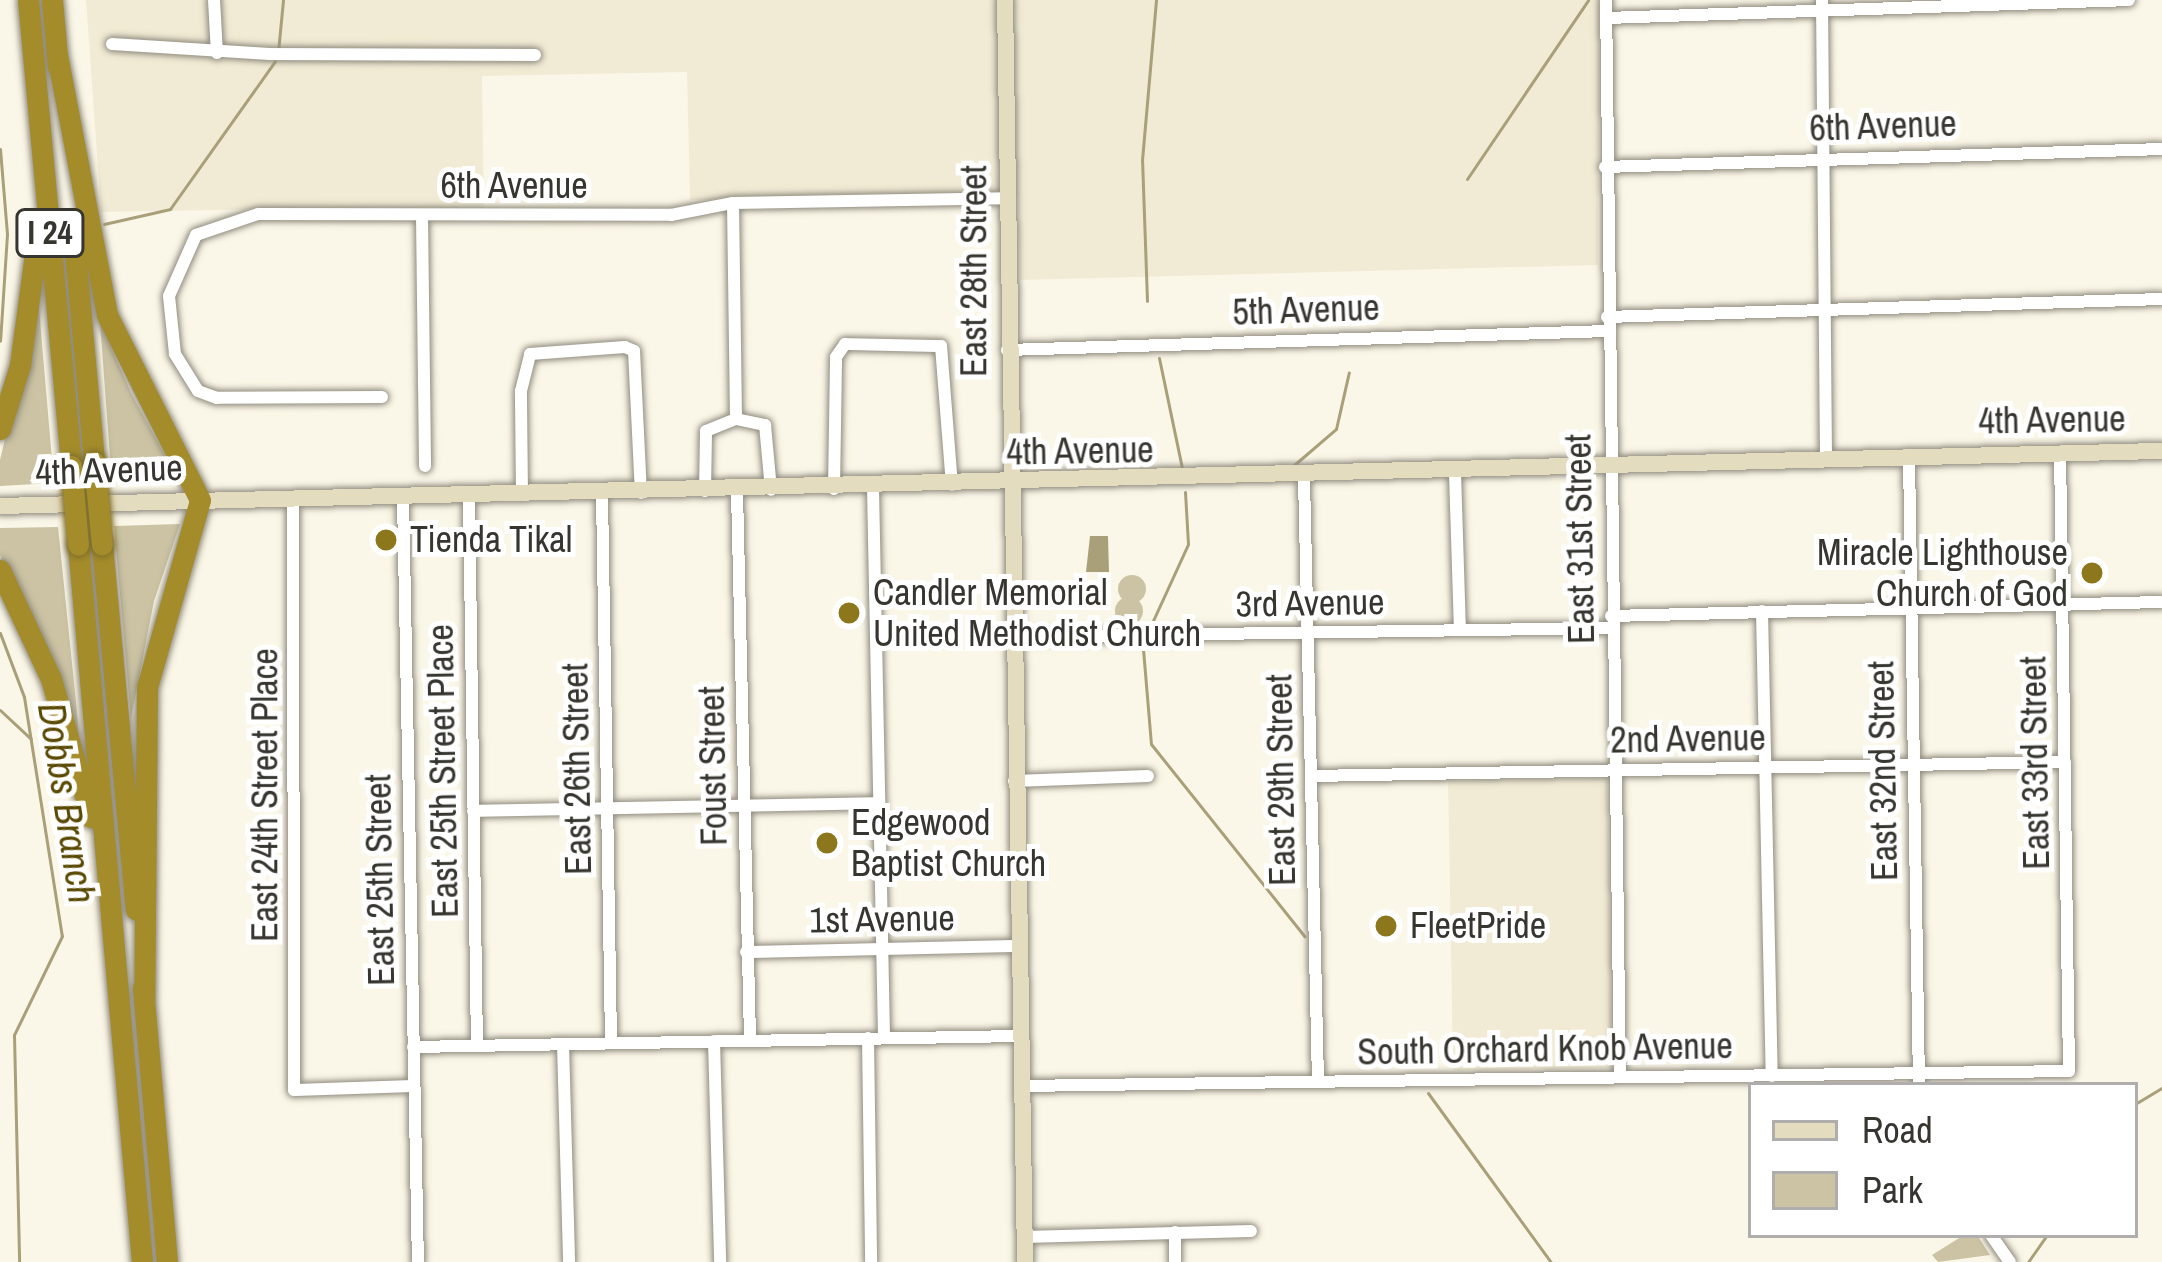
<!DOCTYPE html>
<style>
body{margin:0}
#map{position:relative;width:2162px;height:1262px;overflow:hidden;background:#fbf7e8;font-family:"Archivo Narrow",sans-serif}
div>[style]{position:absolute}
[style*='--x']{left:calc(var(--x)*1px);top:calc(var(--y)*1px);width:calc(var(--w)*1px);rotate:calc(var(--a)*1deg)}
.built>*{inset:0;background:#f1ebd5;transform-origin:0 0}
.green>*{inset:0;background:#cbc3a3}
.round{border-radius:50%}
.water>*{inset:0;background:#a99f79}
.stream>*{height:3px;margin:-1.5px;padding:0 1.5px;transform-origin:1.5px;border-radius:1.5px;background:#a99f79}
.roads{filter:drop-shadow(0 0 3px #908c7f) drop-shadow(0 0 3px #908c7f)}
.street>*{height:12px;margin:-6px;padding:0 6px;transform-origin:6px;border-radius:6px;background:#fff}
.secondary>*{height:16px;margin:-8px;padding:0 8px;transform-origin:8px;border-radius:8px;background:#e4dcbf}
.highway>*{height:21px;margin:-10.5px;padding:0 10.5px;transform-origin:10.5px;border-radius:10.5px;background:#a48c2a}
.bridges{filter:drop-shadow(0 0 3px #7e6e2c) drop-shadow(0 0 3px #7e6e2c)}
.highway-bridge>*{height:21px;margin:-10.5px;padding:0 10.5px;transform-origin:10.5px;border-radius:10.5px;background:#a48c2a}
.dots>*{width:33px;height:33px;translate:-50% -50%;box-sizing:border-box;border:6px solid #fff;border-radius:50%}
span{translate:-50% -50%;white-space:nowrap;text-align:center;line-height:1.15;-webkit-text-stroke:10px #fff;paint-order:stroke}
.shield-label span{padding:3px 9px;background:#fff;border:3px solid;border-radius:9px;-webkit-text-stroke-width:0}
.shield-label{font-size:33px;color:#36352f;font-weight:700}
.street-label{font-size:36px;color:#36352f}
.poi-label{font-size:36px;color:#36352f}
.left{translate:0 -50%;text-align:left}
.right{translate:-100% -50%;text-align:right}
.water-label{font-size:39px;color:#594901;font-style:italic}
.legend{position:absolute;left:1748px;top:1082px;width:390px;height:156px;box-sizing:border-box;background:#fff;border:3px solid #afaeac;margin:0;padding:15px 21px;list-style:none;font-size:36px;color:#36352f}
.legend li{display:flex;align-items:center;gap:24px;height:60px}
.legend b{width:60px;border:3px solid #afaeac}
</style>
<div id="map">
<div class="built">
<div style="clip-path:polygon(86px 0,1599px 0,1598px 265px,1020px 280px,1018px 195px,690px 200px,687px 72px,482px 76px,484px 215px,388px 207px,101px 212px)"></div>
<div style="left:1607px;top:778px;width:290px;height:159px;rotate:89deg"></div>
</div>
<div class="green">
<div style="clip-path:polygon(38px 297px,54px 483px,0 486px,0 460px)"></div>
<div style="clip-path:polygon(100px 322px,131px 393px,179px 481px,112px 484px)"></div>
<div style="clip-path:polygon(180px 524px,154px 601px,131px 718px,114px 526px)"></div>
<div style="clip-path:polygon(58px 527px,76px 702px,80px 748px,0 555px,0 528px)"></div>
<div class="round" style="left:1118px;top:575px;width:28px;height:28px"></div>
<div class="round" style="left:1115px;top:597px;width:28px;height:28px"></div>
<div style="clip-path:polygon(1964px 1235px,1977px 1235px,1990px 1255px,1938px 1262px,1932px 1255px)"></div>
</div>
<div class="water">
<div style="clip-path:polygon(1090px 536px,1108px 536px,1109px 572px,1086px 572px)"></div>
</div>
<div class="stream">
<div style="--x:278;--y:52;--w:52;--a:-84.5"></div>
<div style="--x:0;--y:149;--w:85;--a:85.3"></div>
<div style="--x:7;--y:234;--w:107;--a:93.7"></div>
<div style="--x:1467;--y:179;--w:216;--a:-55.9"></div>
<div style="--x:104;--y:224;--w:68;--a:-12.8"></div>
<div style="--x:170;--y:209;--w:181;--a:-54.6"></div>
<div style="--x:1147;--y:301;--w:141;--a:-92"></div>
<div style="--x:1142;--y:160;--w:161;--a:-85"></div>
<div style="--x:1159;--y:358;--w:112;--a:78.2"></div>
<div style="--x:1294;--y:465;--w:55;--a:-40.6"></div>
<div style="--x:1336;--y:429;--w:58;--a:-77.2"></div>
<div style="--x:1151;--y:625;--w:89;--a:-65.4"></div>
<div style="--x:1188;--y:544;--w:52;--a:-93.3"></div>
<div style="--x:0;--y:633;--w:68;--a:69.4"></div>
<div style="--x:24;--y:697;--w:242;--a:81"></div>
<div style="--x:62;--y:936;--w:110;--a:115.9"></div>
<div style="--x:14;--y:1035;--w:227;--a:88.7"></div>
<div style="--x:1143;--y:649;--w:95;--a:85.2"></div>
<div style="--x:1151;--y:744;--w:246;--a:51.4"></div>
<div style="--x:0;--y:710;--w:42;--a:43.1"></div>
<div style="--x:1428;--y:1093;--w:209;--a:54"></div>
<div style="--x:2135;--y:1104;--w:31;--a:-31"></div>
<div style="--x:2028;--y:1262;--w:33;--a:-55"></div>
</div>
<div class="roads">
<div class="street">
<div style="--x:214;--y:0;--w:53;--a:86.8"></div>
<div style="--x:1606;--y:0;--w:1077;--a:89.26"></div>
<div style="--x:1822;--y:0;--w:457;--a:89.5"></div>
<div style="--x:1607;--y:18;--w:522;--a:-1.97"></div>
<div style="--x:112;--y:44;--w:158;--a:3.6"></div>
<div style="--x:270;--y:54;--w:265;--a:0.2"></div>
<div style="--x:1605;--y:167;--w:557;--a:-1.85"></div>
<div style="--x:733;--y:203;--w:216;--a:89.2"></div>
<div style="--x:422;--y:216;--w:250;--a:89.3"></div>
<div style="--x:1607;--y:317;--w:555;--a:-1.86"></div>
<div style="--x:1007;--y:350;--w:600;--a:-1.81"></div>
<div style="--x:382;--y:397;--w:165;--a:179.7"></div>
<div style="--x:217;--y:398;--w:20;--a:-160"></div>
<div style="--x:198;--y:391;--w:44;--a:-121.9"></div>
<div style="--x:175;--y:354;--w:58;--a:-95.9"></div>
<div style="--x:169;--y:296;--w:67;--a:-66.1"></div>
<div style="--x:196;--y:235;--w:65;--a:-18.7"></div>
<div style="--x:258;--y:214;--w:413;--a:0.1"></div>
<div style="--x:671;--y:215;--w:63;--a:-11"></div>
<div style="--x:733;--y:203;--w:274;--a:-1"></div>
<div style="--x:1909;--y:456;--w:629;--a:89.09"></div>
<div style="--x:1455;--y:473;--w:157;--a:88.2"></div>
<div style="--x:1304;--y:478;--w:603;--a:88.67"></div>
<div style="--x:873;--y:488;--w:550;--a:88.85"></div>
<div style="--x:834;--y:489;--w:132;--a:-89.1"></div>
<div style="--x:836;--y:357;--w:16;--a:-55"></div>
<div style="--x:845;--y:344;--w:96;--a:1.2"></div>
<div style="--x:941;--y:346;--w:139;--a:85.5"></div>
<div style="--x:705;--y:491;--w:60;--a:-89"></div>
<div style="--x:706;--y:431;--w:32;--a:-22"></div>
<div style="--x:736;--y:419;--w:30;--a:12"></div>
<div style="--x:765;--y:425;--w:65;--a:84.7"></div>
<div style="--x:737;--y:491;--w:549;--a:88.64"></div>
<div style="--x:602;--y:493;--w:550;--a:89.06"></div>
<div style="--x:522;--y:495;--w:104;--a:-90.6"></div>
<div style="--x:521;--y:391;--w:38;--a:-76"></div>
<div style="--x:530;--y:354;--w:95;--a:-4.2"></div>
<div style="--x:625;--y:347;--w:10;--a:24"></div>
<div style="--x:634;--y:351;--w:142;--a:87.2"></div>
<div style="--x:469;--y:496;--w:549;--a:89.17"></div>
<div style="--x:403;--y:498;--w:764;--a:88.88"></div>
<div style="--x:293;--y:501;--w:589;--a:89.9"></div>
<div style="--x:294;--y:1090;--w:120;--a:-1.9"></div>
<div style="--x:1762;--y:611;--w:465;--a:88.8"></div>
<div style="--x:1611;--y:616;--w:551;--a:-1.46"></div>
<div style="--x:1012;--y:637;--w:599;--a:-0.86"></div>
<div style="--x:1311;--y:776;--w:754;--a:-1.06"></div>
<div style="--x:1014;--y:781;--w:134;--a:-2.1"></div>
<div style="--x:473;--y:811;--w:406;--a:-1.1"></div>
<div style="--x:746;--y:952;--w:272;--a:-1.3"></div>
<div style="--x:868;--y:1038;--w:224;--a:89.2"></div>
<div style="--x:714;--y:1041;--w:221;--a:88.4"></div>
<div style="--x:563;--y:1044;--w:218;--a:88.4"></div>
<div style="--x:413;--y:1047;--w:607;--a:-1.04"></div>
<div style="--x:1021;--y:1086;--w:1048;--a:-0.82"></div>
<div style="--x:2069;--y:1071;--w:618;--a:-90.83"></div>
<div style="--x:1175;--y:1232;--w:30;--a:90"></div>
<div style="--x:1991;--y:1235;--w:33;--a:55"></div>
<div style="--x:1024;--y:1237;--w:227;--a:-1.5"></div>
</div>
<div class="secondary">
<div style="--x:1005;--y:0;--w:1262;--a:89.09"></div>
<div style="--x:0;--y:506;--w:2163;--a:-1.46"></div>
</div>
<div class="highway">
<div style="--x:28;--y:0;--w:468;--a:84.7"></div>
<div style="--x:52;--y:0;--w:67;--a:84.9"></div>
<div style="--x:57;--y:55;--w:265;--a:79.1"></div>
<div style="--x:107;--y:315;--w:207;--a:63.3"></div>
<div style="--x:200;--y:500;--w:194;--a:105.8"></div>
<div style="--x:147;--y:687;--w:313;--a:90.5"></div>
<div style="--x:73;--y:230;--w:233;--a:84.8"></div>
<div style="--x:0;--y:429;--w:67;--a:-72.6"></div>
<div style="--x:20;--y:365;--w:134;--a:-82.3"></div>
<div style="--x:78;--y:545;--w:720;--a:84.9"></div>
<div style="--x:102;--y:545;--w:366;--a:84.7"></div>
<div style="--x:0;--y:570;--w:120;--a:64.9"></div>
<div style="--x:51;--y:679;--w:144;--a:73.8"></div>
<div style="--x:143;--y:988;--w:275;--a:85"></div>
</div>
</div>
<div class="bridges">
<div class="highway-bridge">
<div style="--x:94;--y:462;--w:83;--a:84.5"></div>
<div style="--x:71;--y:466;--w:79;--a:84.9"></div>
</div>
</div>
<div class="dots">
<div style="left:386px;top:540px;background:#8d771c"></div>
<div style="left:2092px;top:573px;background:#8d771c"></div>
<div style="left:849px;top:613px;background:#8d771c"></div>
<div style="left:827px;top:843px;background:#8d771c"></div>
<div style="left:1386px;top:926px;background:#8d771c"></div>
</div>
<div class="shield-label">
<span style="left:50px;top:233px">I 24</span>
</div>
<div class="street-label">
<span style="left:1883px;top:126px;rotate:-2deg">6th Avenue</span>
<span style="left:514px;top:186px">6th Avenue</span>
<span style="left:974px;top:271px;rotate:-90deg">East 28th Street</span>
<span style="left:1306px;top:310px;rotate:-2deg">5th Avenue</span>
<span style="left:2052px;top:420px;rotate:-1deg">4th Avenue</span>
<span style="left:1080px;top:451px;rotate:-1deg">4th Avenue</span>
<span style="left:109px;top:470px;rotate:-2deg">4th Avenue</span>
<span style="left:1580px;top:539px;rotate:-91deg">East 31st Street</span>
<span style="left:1310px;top:603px;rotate:-1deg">3rd Avenue</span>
<span style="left:1688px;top:739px;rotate:-1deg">2nd Avenue</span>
<span style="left:2035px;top:763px;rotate:-91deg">East 33rd Street</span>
<span style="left:713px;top:766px;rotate:-91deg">Foust Street</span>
<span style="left:577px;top:769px;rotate:-91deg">East 26th Street</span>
<span style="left:443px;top:771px;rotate:-91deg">East 25th Street Place</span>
<span style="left:1883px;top:771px;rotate:-91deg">East 32nd Street</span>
<span style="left:1281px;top:780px;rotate:-91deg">East 29th Street</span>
<span style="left:265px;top:795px;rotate:-90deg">East 24th Street Place</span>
<span style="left:380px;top:880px;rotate:-91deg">East 25th Street</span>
<span style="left:882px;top:919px;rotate:-1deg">1st Avenue</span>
<span style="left:1545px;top:1049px;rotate:-1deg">South Orchard Knob Avenue</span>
</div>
<div class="poi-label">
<span class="left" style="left:410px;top:540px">Tienda Tikal</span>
<span class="right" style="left:2068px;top:573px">Miracle Lighthouse<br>Church of God</span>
<span class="left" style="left:873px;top:613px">Candler Memorial<br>United Methodist Church</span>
<span class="left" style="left:851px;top:843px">Edgewood<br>Baptist Church</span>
<span class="left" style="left:1410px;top:926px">FleetPride</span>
</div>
<div class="water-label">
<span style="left:67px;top:803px;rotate:81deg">Dobbs Branch</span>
</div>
<ul class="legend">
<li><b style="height:15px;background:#e4dcbf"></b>Road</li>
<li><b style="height:33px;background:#cbc3a3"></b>Park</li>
</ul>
</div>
